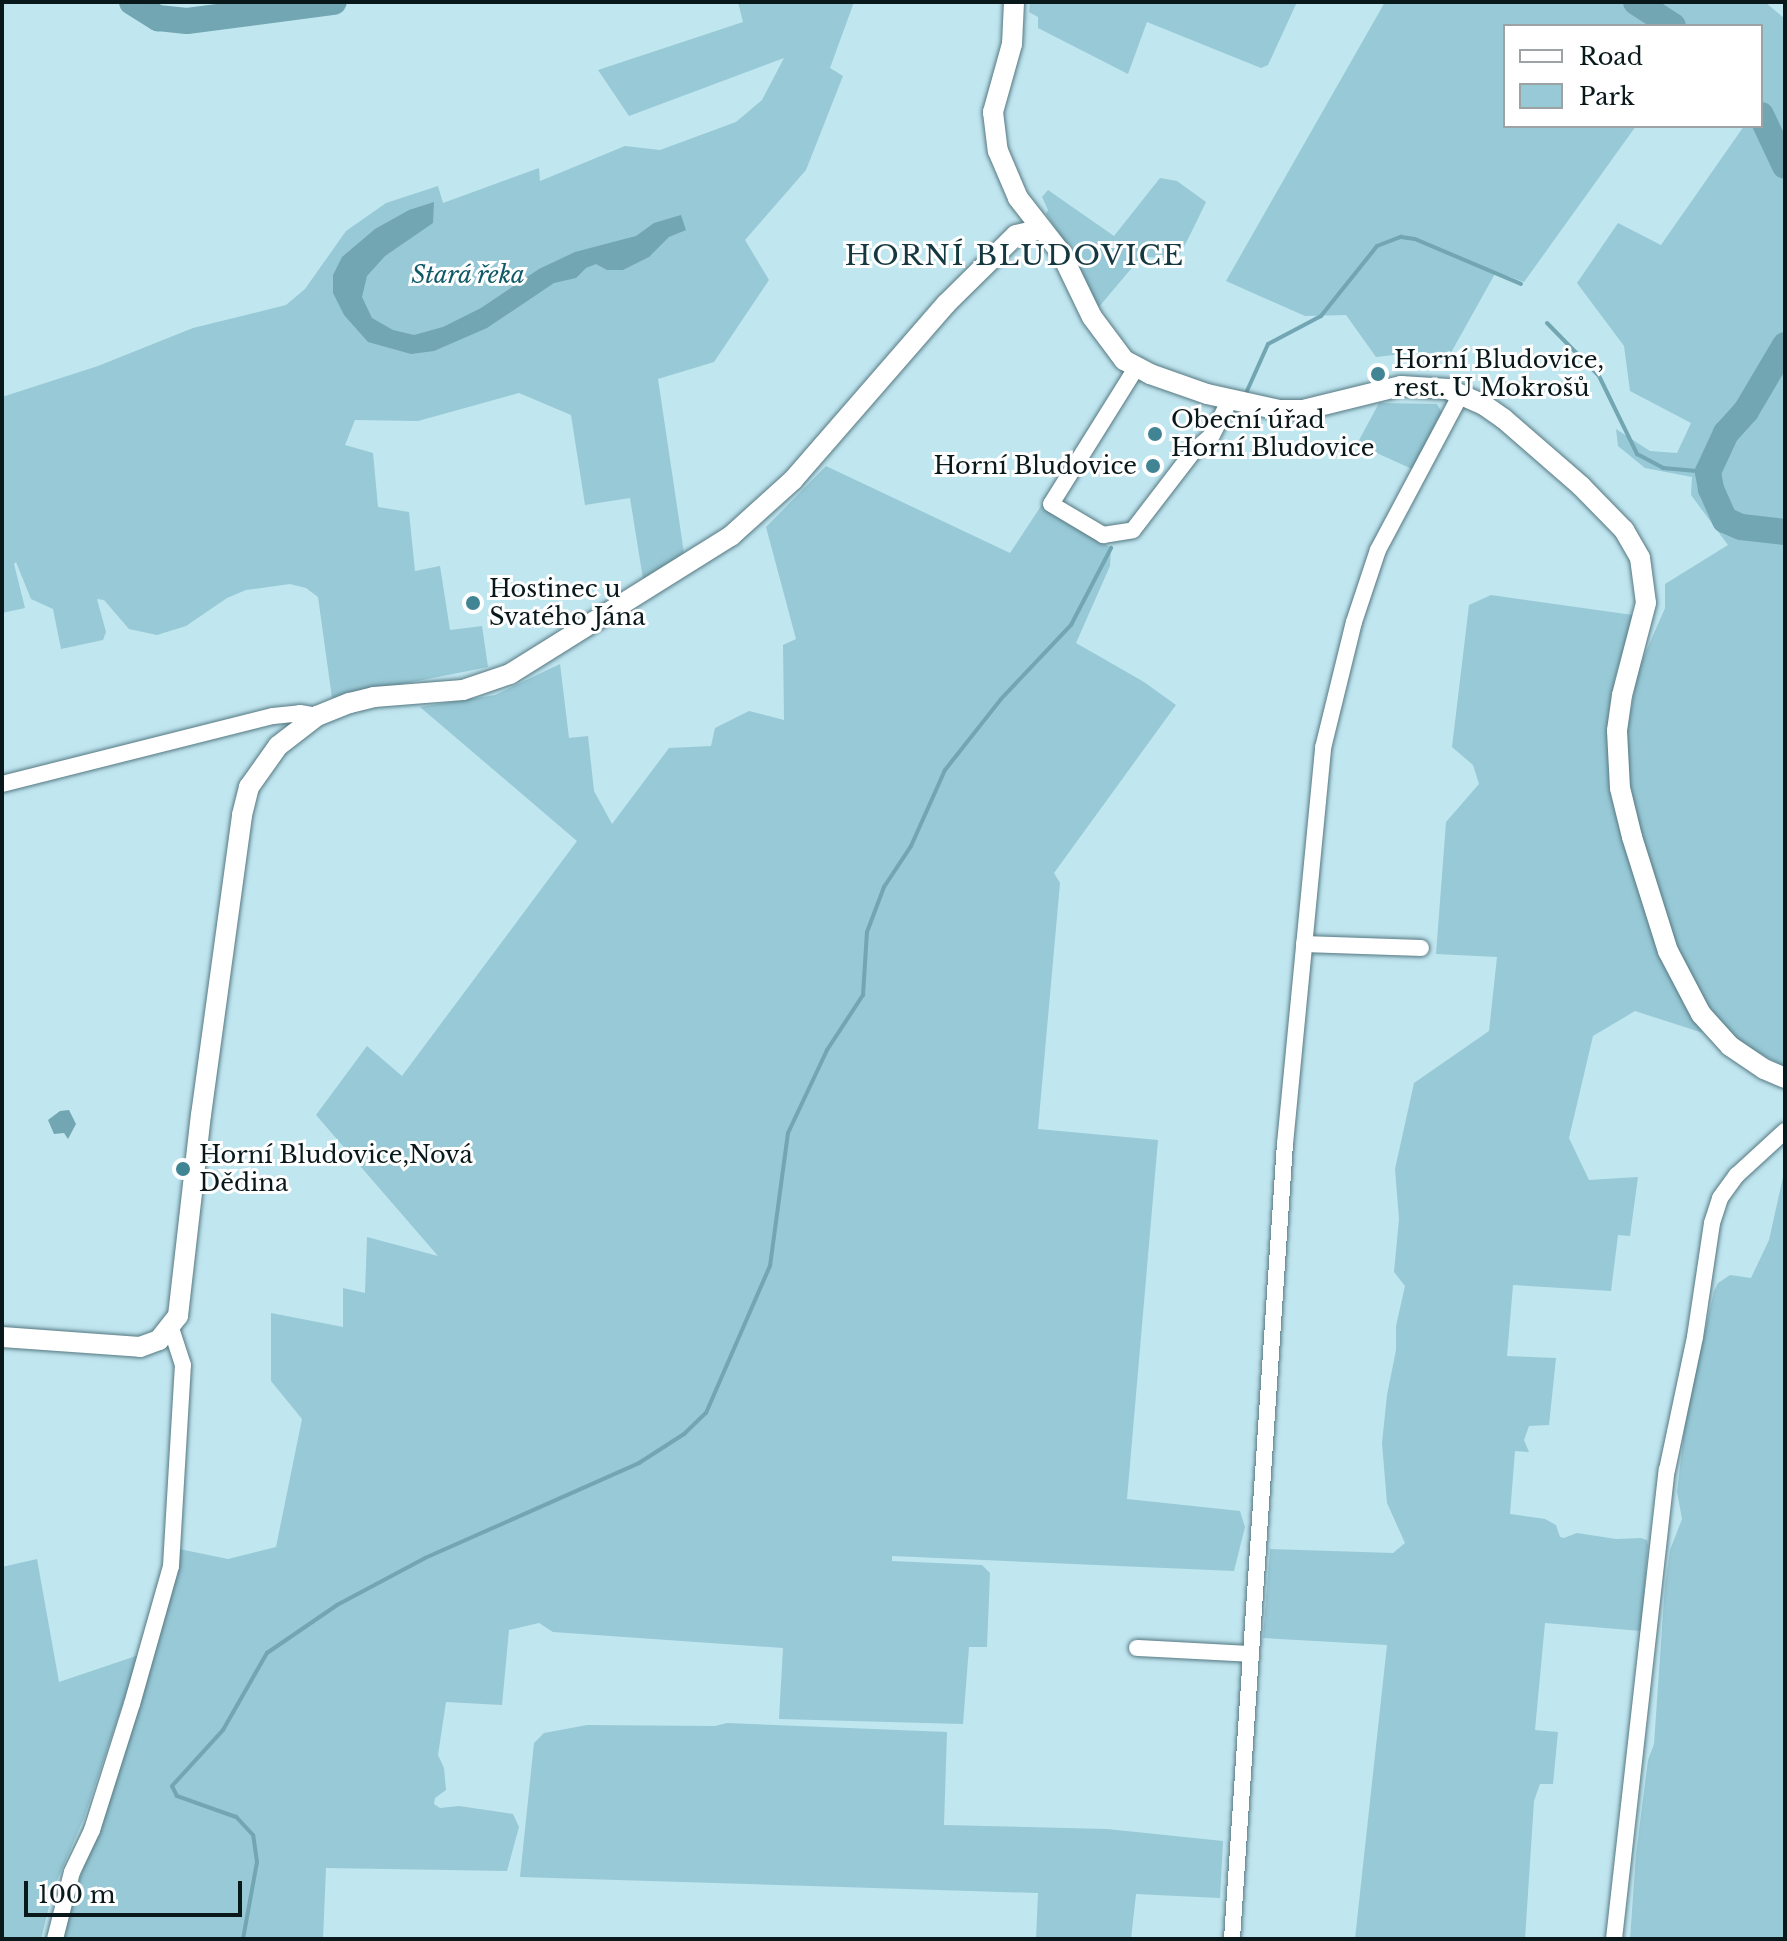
<!DOCTYPE html>
<meta charset="utf-8">
<style>
body{margin:0}
#map{position:relative;width:1787px;height:1941px;overflow:hidden;background:#c0e6f0;font-family:"Libre Baskerville",serif}
div>[style]{position:absolute}
[style*='--x']{left:calc(var(--x)*1px);top:calc(var(--y)*1px);width:calc(var(--w)*1px);rotate:calc(var(--a)*1deg)}
.green>*{inset:0;background:#98c9d6}
.water>*{inset:0;background:#71a6b2}
.stream>*{height:4px;margin:-2px;padding:0 2px;transform-origin:2px;border-radius:2px;background:#71a6b2}
.river>*{height:26px;margin:-13px;padding:0 13px;transform-origin:13px;border-radius:13px;background:#71a6b2}
.roads{filter:drop-shadow(0 0 2px #557881) drop-shadow(0 0 2px #557881)}
.minor>*{height:16px;margin:-8px;padding:0 8px;transform-origin:8px;border-radius:8px;background:#fff}
.tertiary>*{height:20px;margin:-10px;padding:0 10px;transform-origin:10px;border-radius:10px;background:#fff}
.dots>*{width:22px;height:22px;translate:-50% -50%;box-sizing:border-box;border:4px solid #fff;border-radius:50%}
span{translate:-50% -50%;white-space:nowrap;text-align:center;line-height:1.15;-webkit-text-stroke:6px #fff;paint-order:stroke}
.park-label{font-size:24px;color:#105a68;font-style:italic}
.poi-label{font-size:24px;color:#09181b}
.left{translate:0 -50%;text-align:left}
.right{translate:-100% -50%;text-align:right}
.quarter-label{font-size:28px;color:#153840;letter-spacing:2px}
.frame{position:absolute;inset:0;border:4px solid #09181b;pointer-events:none}
.legend{position:absolute;left:1503px;top:24px;width:260px;height:104px;box-sizing:border-box;background:#fff;border:2px solid #9da3a4;margin:0;padding:10px 14px;list-style:none;font-size:24px;color:#09181b}
.legend li{display:flex;align-items:center;gap:16px;height:40px}
.legend b{width:40px;border:2px solid #9da3a4}
.scale{position:absolute;left:24px;top:1881px;width:218px;height:36px;box-sizing:border-box;border:4px solid #09181b;border-top:0;padding-left:10px;font-size:24px;line-height:28px;white-space:nowrap;color:#09181b;-webkit-text-stroke:6px #fff;paint-order:stroke}
</style>
<div id="map">
<div class="green">
<div style="clip-path:polygon(738px 2px,854px 2px,830px 68px,843px 76px,806px 170px,745px 240px,769px 280px,714px 362px,658px 379px,684px 553px,643px 579px,630px 498px,585px 505px,571px 415px,519px 393px,418px 421px,355px 420px,345px 445px,373px 453px,378px 507px,409px 512px,415px 571px,440px 566px,450px 630px,482px 626px,488px 667px,332px 698px,318px 597px,306px 588px,290px 584px,246px 590px,227px 598px,186px 626px,157px 635px,129px 629px,104px 600px,97px 599px,106px 632px,103px 640px,61px 649px,53px 609px,31px 599px,16px 562px,14px 564px,25px 608px,2px 613px,2px 397px,98px 366px,193px 328px,286px 305px,305px 289px,346px 231px,386px 203px,438px 186px,443px 203px,539px 168px,540px 181px,625px 146px,660px 150px,736px 122px,762px 100px,784px 58px,629px 116px,598px 70px,743px 22px)"></div>
<div style="clip-path:polygon(1030px 2px,1297px 2px,1268px 65px,1261px 68px,1147px 22px,1128px 74px,1038px 28px,1038px 17px,1029px 12px)"></div>
<div style="clip-path:polygon(1385px 2px,1765px 2px,1785px 19px,1785px 1067px,1744px 1045px,1720px 1021px,1698px 992px,1682px 1002px,1703px 1033px,1635px 1011px,1593px 1036px,1569px 1138px,1589px 1180px,1638px 1177px,1630px 1236px,1618px 1235px,1611px 1291px,1513px 1285px,1507px 1356px,1556px 1358px,1549px 1425px,1529px 1426px,1524px 1440px,1529px 1452px,1515px 1451px,1510px 1514px,1545px 1519px,1556px 1525px,1560px 1537px,1564px 1538px,1577px 1533px,1616px 1539px,1641px 1538px,1647px 1540px,1648px 1545px,1641px 1631px,1545px 1623px,1535px 1730px,1558px 1732px,1553px 1784px,1540px 1784px,1534px 1801px,1525px 1939px,1355px 1939px,1387px 1645px,1263px 1638px,1270px 1549px,1393px 1553px,1405px 1543px,1387px 1503px,1382px 1443px,1387px 1395px,1396px 1350px,1396px 1326px,1405px 1286px,1394px 1272px,1399px 1219px,1395px 1169px,1414px 1083px,1489px 1031px,1497px 957px,1436px 954px,1446px 822px,1479px 784px,1473px 765px,1452px 747px,1469px 605px,1491px 595px,1633px 615px,1615px 678px,1608px 752px,1611px 797px,1622px 837px,1627px 732px,1638px 670px,1665px 608px,1665px 584px,1728px 545px,1691px 495px,1692px 477px,1645px 468px,1618px 446px,1616px 429px,1650px 451px,1677px 453px,1691px 423px,1630px 391px,1624px 346px,1577px 283px,1618px 223px,1661px 245px,1744px 126px,1761px 126px,1761px 26px,1505px 26px,1505px 126px,1636px 126px,1524px 282px,1496px 272px,1448px 358px,1420px 352px,1376px 357px,1346px 315px,1305px 316px,1226px 281px)"></div>
<div style="clip-path:polygon(1160px 178px,1177px 181px,1206px 202px,1190px 235px,1178px 258px,1141px 257px,1098px 308px,1072px 252px,1046px 214px,1048px 210px,1042px 197px,1048px 190px,1114px 236px)"></div>
<div style="clip-path:polygon(1379px 403px,1437px 404px,1442px 413px,1412px 469px,1357px 444px)"></div>
<div style="clip-path:polygon(826px 466px,1010px 553px,1043px 503px,1099px 539px,1111px 548px,1110px 566px,1076px 643px,1144px 682px,1176px 705px,1054px 873px,1060px 883px,1038px 1129px,1158px 1140px,1127px 1499px,1240px 1511px,1245px 1527px,1234px 1571px,892px 1556px,892px 1561px,982px 1565px,990px 1573px,987px 1647px,969px 1647px,963px 1724px,779px 1719px,783px 1648px,553px 1632px,539px 1623px,509px 1630px,502px 1705px,446px 1702px,438px 1755px,444px 1768px,446px 1790px,435px 1798px,434px 1804px,440px 1808px,459px 1806px,513px 1814px,519px 1827px,507px 1871px,326px 1868px,323px 1939px,60px 1939px,124px 1743px,179px 1549px,228px 1559px,276px 1547px,302px 1419px,271px 1381px,271px 1313px,343px 1327px,343px 1288px,365px 1293px,367px 1237px,438px 1256px,316px 1115px,367px 1046px,402px 1076px,577px 841px,420px 707px,495px 695px,560px 664px,569px 738px,588px 736px,594px 791px,612px 824px,669px 748px,711px 746px,715px 728px,749px 711px,784px 720px,783px 645px,796px 639px,766px 527px)"></div>
<div style="clip-path:polygon(1785px 1168px,1785px 1939px,1630px 1939px,1636px 1854px,1648px 1760px,1654px 1744px,1665px 1585px,1670px 1550px,1682px 1519px,1677px 1492px,1686px 1415px,1714px 1291px,1718px 1283px,1730px 1275px,1751px 1278px,1769px 1240px)"></div>
<div style="clip-path:polygon(37px 1559px,59px 1682px,139px 1655px,84px 1818px,53px 1890px,41px 1939px,2px 1939px,2px 1567px)"></div>
<div style="clip-path:polygon(727px 1723px,947px 1732px,944px 1825px,1107px 1829px,1223px 1841px,1220px 1898px,1136px 1894px,1131px 1939px,1036px 1939px,1038px 1893px,520px 1877px,534px 1743px,544px 1733px,587px 1725px,715px 1726px)"></div>
</div>
<div class="water">
<div style="clip-path:polygon(434px 202px,433px 223px,385px 256px,367px 276px,362px 297px,372px 318px,393px 330px,414px 335px,443px 327px,481px 308px,539px 269px,575px 252px,636px 236px,654px 223px,681px 215px,686px 230px,669px 237px,649px 257px,623px 270px,607px 270px,596px 264px,586px 268px,576px 278px,554px 283px,487px 328px,434px 351px,411px 354px,368px 342px,344px 315px,333px 293px,333px 275px,342px 257px,375px 229px,409px 210px)"></div>
<div style="clip-path:polygon(69px 1110px,76px 1124px,68px 1139px,64px 1133px,54px 1134px,48px 1120px,60px 1111px)"></div>
</div>
<div class="stream">
<div style="--x:1547;--y:323;--w:74;--a:45.5"></div>
<div style="--x:1599;--y:376;--w:87;--a:64"></div>
<div style="--x:1637;--y:454;--w:30;--a:28"></div>
<div style="--x:1663;--y:468;--w:45;--a:5.1"></div>
<div style="--x:1247;--y:391;--w:51;--a:-65.9"></div>
<div style="--x:1268;--y:344;--w:60;--a:-27.8"></div>
<div style="--x:1321;--y:316;--w:90;--a:-51.3"></div>
<div style="--x:1377;--y:246;--w:26;--a:-21"></div>
<div style="--x:1401;--y:237;--w:14;--a:8"></div>
<div style="--x:1415;--y:239;--w:115;--a:23"></div>
<div style="--x:243;--y:1939;--w:78;--a:-79.7"></div>
<div style="--x:257;--y:1862;--w:27;--a:-98"></div>
<div style="--x:253;--y:1835;--w:25;--a:-133"></div>
<div style="--x:236;--y:1817;--w:63;--a:-160.4"></div>
<div style="--x:177;--y:1796;--w:11;--a:-117"></div>
<div style="--x:172;--y:1786;--w:76;--a:-47.7"></div>
<div style="--x:223;--y:1730;--w:89;--a:-60.3"></div>
<div style="--x:267;--y:1653;--w:85;--a:-34.4"></div>
<div style="--x:337;--y:1605;--w:100;--a:-28.1"></div>
<div style="--x:425;--y:1558;--w:234;--a:-23.9"></div>
<div style="--x:639;--y:1463;--w:54;--a:-32.8"></div>
<div style="--x:684;--y:1434;--w:30;--a:-44"></div>
<div style="--x:706;--y:1413;--w:160;--a:-66.5"></div>
<div style="--x:770;--y:1266;--w:134;--a:-82.3"></div>
<div style="--x:788;--y:1133;--w:92;--a:-64.8"></div>
<div style="--x:827;--y:1050;--w:66;--a:-56.8"></div>
<div style="--x:863;--y:995;--w:63;--a:-86.4"></div>
<div style="--x:867;--y:932;--w:48;--a:-69.3"></div>
<div style="--x:884;--y:887;--w:49;--a:-56.6"></div>
<div style="--x:911;--y:846;--w:83;--a:-65.9"></div>
<div style="--x:945;--y:770;--w:90;--a:-51.7"></div>
<div style="--x:1001;--y:699;--w:102;--a:-46.6"></div>
<div style="--x:1071;--y:625;--w:87;--a:-62.5"></div>
</div>
<div class="river">
<div style="--x:132;--y:2;--w:31;--a:32"></div>
<div style="--x:158;--y:18;--w:29;--a:6"></div>
<div style="--x:187;--y:21;--w:148;--a:-7.4"></div>
<div style="--x:1636;--y:2;--w:44;--a:33"></div>
<div style="--x:1761;--y:115;--w:56;--a:64.8"></div>
<div style="--x:1785;--y:345;--w:77;--a:120.6"></div>
<div style="--x:1746;--y:411;--w:30;--a:132"></div>
<div style="--x:1726;--y:433;--w:43;--a:114.8"></div>
<div style="--x:1708;--y:472;--w:17;--a:80"></div>
<div style="--x:1711;--y:489;--w:34;--a:66"></div>
<div style="--x:1725;--y:520;--w:17;--a:24"></div>
<div style="--x:1741;--y:527;--w:44;--a:6.5"></div>
</div>
<div class="roads">
<div class="minor">
<div style="--x:1136;--y:368;--w:160;--a:122"></div>
<div style="--x:1051;--y:504;--w:61;--a:30.8"></div>
<div style="--x:1103;--y:535;--w:30;--a:-9"></div>
<div style="--x:1133;--y:530;--w:97;--a:-52.5"></div>
<div style="--x:1192;--y:453;--w:27;--a:-42"></div>
<div style="--x:1212;--y:435;--w:39;--a:-63"></div>
<div style="--x:2;--y:784;--w:279;--a:-14.1"></div>
<div style="--x:273;--y:716;--w:27;--a:-6"></div>
<div style="--x:300;--y:713;--w:17;--a:10"></div>
<div style="--x:1304;--y:944;--w:117;--a:2"></div>
<div style="--x:1137;--y:1648;--w:114;--a:3"></div>
<div style="--x:55;--y:1939;--w:69;--a:-75.8"></div>
<div style="--x:72;--y:1872;--w:47;--a:-64.5"></div>
<div style="--x:92;--y:1830;--w:132;--a:-72.4"></div>
<div style="--x:132;--y:1704;--w:143;--a:-74.2"></div>
<div style="--x:171;--y:1566;--w:201;--a:-86.6"></div>
<div style="--x:183;--y:1365;--w:38;--a:-108"></div>
<div style="--x:1232;--y:1939;--w:797;--a:-86.19"></div>
<div style="--x:1285;--y:1144;--w:398;--a:-84.5"></div>
<div style="--x:1323;--y:748;--w:130;--a:-76.2"></div>
<div style="--x:1354;--y:622;--w:76;--a:-71.6"></div>
<div style="--x:1378;--y:550;--w:177;--a:-62"></div>
<div style="--x:1614;--y:1939;--w:472;--a:-83.6"></div>
<div style="--x:1667;--y:1470;--w:136;--a:-78.1"></div>
<div style="--x:1695;--y:1337;--w:115;--a:-81.5"></div>
<div style="--x:1712;--y:1223;--w:26;--a:-72"></div>
<div style="--x:1720;--y:1198;--w:29;--a:-54"></div>
<div style="--x:1737;--y:1175;--w:65;--a:-42.5"></div>
</div>
<div class="tertiary">
<div style="--x:1014;--y:2;--w:42;--a:92.7"></div>
<div style="--x:1012;--y:44;--w:71;--a:105.6"></div>
<div style="--x:993;--y:112;--w:39;--a:83"></div>
<div style="--x:998;--y:151;--w:51;--a:66.9"></div>
<div style="--x:1018;--y:198;--w:70;--a:52"></div>
<div style="--x:1061;--y:253;--w:71;--a:64.2"></div>
<div style="--x:1092;--y:317;--w:54;--a:53.3"></div>
<div style="--x:1124;--y:360;--w:30;--a:28"></div>
<div style="--x:1150;--y:374;--w:60;--a:19.3"></div>
<div style="--x:1207;--y:394;--w:74;--a:12.5"></div>
<div style="--x:1279;--y:410;--w:24;--a:0"></div>
<div style="--x:1303;--y:410;--w:101;--a:-13.8"></div>
<div style="--x:1401;--y:386;--w:47;--a:3.7"></div>
<div style="--x:1448;--y:389;--w:39;--a:24"></div>
<div style="--x:1484;--y:405;--w:24;--a:35"></div>
<div style="--x:1504;--y:419;--w:102;--a:41"></div>
<div style="--x:1581;--y:486;--w:62;--a:45.7"></div>
<div style="--x:1624;--y:530;--w:32;--a:60"></div>
<div style="--x:1640;--y:558;--w:45;--a:82.4"></div>
<div style="--x:1646;--y:603;--w:95;--a:104.6"></div>
<div style="--x:1622;--y:695;--w:36;--a:98"></div>
<div style="--x:1617;--y:731;--w:57;--a:87"></div>
<div style="--x:1620;--y:788;--w:50;--a:76.2"></div>
<div style="--x:1632;--y:837;--w:120;--a:72.5"></div>
<div style="--x:1668;--y:951;--w:71;--a:62.4"></div>
<div style="--x:1701;--y:1014;--w:43;--a:47.8"></div>
<div style="--x:1730;--y:1046;--w:41;--a:34.1"></div>
<div style="--x:1764;--y:1069;--w:23;--a:23"></div>
<div style="--x:2;--y:1337;--w:138;--a:4.1"></div>
<div style="--x:140;--y:1347;--w:20;--a:-20"></div>
<div style="--x:159;--y:1340;--w:31;--a:-52"></div>
<div style="--x:178;--y:1316;--w:202;--a:-83.5"></div>
<div style="--x:201;--y:1115;--w:303;--a:-82.2"></div>
<div style="--x:242;--y:815;--w:29;--a:-76"></div>
<div style="--x:249;--y:787;--w:50;--a:-54.7"></div>
<div style="--x:278;--y:746;--w:49;--a:-37.6"></div>
<div style="--x:317;--y:716;--w:35;--a:-22"></div>
<div style="--x:350;--y:703;--w:25;--a:-14"></div>
<div style="--x:374;--y:697;--w:89;--a:-4.5"></div>
<div style="--x:463;--y:690;--w:50;--a:-18.8"></div>
<div style="--x:510;--y:674;--w:261;--a:-32"></div>
<div style="--x:731;--y:536;--w:84;--a:-42.1"></div>
<div style="--x:793;--y:480;--w:233;--a:-49"></div>
<div style="--x:946;--y:304;--w:98;--a:-44.6"></div>
<div style="--x:1016;--y:235;--w:26;--a:-13"></div>
</div>
</div>
<div class="dots">
<div style="left:1378px;top:374px;background:#418494"></div>
<div style="left:1155px;top:434px;background:#418494"></div>
<div style="left:1153px;top:466px;background:#418494"></div>
<div style="left:473px;top:603px;background:#418494"></div>
<div style="left:183px;top:1169px;background:#418494"></div>
</div>
<div class="park-label">
<span style="left:468px;top:275px">Stará řeka</span>
</div>
<div class="poi-label">
<span class="left" style="left:1394px;top:374px">Horní Bludovice,<br>rest. U Mokrošů</span>
<span class="left" style="left:1171px;top:434px">Obecní úřad<br>Horní Bludovice</span>
<span class="right" style="left:1137px;top:466px">Horní Bludovice</span>
<span class="left" style="left:489px;top:603px">Hostinec u<br>Svatého Jána</span>
<span class="left" style="left:199px;top:1169px">Horní Bludovice,Nová<br>Dědina</span>
</div>
<div class="quarter-label">
<span style="left:1015px;top:256px">HORNÍ BLUDOVICE</span>
</div>
<div class="frame"></div>
<ul class="legend">
<li><b style="height:10px;background:#fff"></b>Road</li>
<li><b style="height:22px;background:#98c9d6"></b>Park</li>
</ul>
<div class="scale">100 m</div>
</div>
